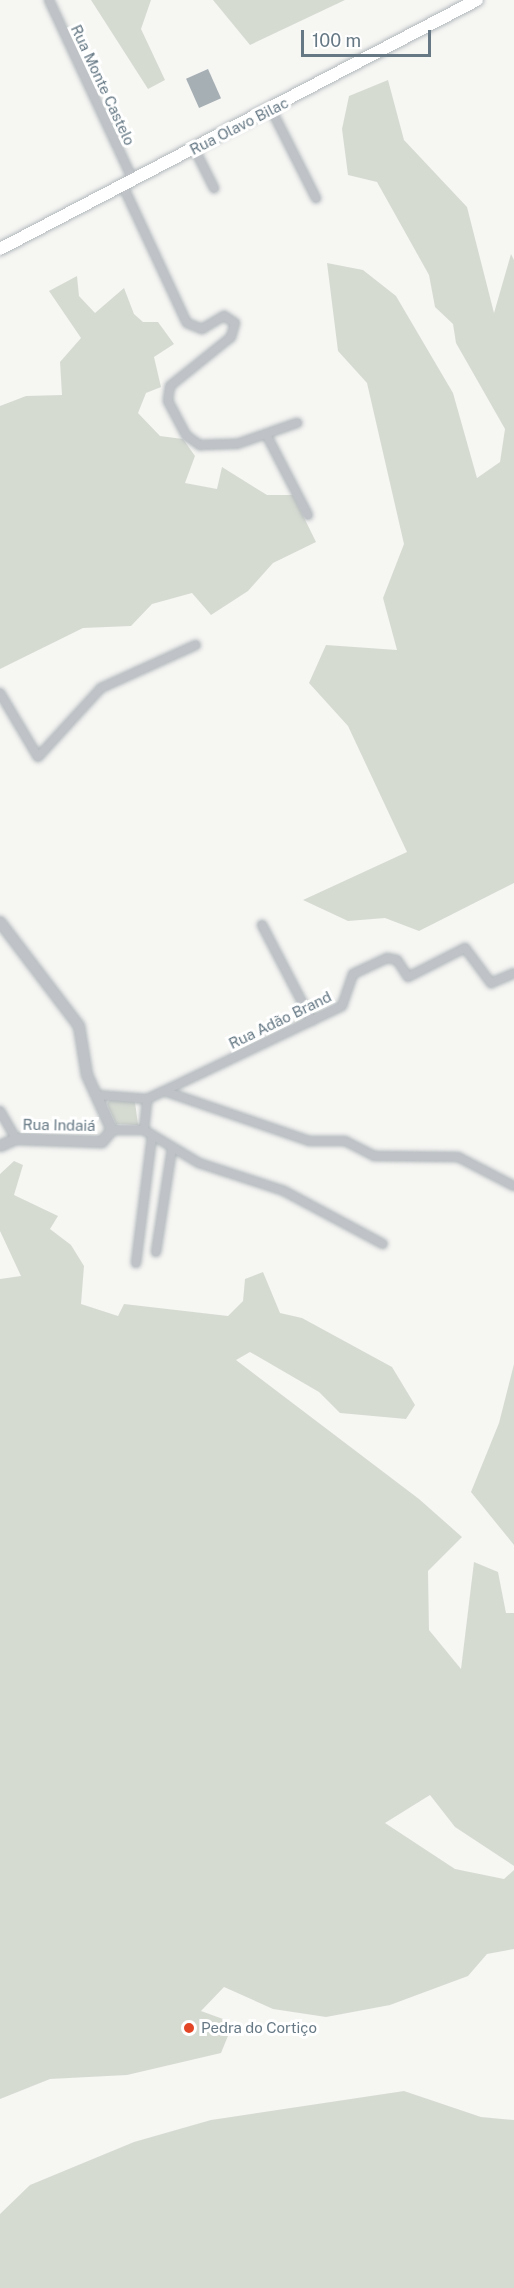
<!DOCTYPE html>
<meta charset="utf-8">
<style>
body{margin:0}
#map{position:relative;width:514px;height:2288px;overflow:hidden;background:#f6f6f3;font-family:"Public Sans",sans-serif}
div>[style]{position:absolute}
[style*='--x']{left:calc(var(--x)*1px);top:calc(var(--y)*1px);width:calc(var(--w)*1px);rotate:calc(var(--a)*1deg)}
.green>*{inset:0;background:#d6dbd2}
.building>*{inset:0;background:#a6afb4;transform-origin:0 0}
.roads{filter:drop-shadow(0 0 2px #b1b7bb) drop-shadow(0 0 2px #b1b7bb)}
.minor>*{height:8px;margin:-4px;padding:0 4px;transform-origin:4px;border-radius:4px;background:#bfc3c7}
.tertiary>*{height:10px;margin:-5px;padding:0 5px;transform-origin:5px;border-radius:5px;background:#bfc3c7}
.secondary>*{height:12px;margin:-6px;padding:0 6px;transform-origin:6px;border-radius:6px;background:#fff}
.dots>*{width:16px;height:16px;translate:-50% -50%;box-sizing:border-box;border:3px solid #fff;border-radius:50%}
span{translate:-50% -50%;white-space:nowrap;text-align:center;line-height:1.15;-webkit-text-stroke:6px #fff;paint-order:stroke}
.street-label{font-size:15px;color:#657884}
.poi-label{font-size:15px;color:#657884}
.left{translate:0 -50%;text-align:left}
.scale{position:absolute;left:301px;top:30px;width:130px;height:27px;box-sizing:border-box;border:3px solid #657884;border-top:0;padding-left:8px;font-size:18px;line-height:21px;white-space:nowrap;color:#657884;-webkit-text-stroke:4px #fff;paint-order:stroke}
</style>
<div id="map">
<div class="green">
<div style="clip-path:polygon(91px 0,151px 0,141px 29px,165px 80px,148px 89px)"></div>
<div style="clip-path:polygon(213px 0,345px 0,250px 45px)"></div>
<div style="clip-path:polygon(388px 80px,404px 140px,467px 207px,494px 313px,511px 254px,514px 260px,514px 883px,419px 931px,385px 918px,348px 921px,303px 900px,407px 852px,348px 726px,309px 683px,326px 645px,397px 650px,383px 598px,404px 544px,367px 383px,338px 351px,327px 263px,363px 270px,396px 296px,453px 393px,477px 478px,500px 462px,505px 429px,456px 343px,453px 324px,435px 307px,429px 275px,377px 182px,348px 175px,342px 129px,349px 96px)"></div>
<div style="clip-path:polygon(77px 276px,79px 296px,95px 313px,124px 288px,134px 314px,143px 322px,158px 322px,174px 344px,154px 357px,161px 387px,146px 393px,138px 413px,160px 436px,183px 439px,195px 456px,185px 483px,217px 489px,222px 467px,267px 495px,293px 495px,316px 542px,273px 563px,248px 591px,211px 615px,192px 593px,152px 604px,131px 626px,83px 628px,0 669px,0 406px,26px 396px,62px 395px,60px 362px,81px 338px,49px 291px)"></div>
<div style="clip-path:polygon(111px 1098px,135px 1102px,138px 1125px,116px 1124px,107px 1104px)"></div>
<div style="clip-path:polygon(14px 1161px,23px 1165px,14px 1195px,58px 1216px,50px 1229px,71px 1245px,84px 1266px,81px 1304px,118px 1316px,124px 1304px,228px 1316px,243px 1301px,245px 1279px,263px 1272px,280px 1313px,302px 1318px,392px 1367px,415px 1405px,406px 1419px,340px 1413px,319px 1392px,250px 1352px,236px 1360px,419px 1499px,462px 1537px,428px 1571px,429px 1630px,461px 1669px,474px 1562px,498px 1572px,506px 1613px,514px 1613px,514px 1866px,455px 1827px,430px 1795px,385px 1823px,455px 1869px,504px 1879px,514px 1870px,514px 1949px,487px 1954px,468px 1976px,390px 2005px,326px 2017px,273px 2009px,224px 1987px,201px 2011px,223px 2019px,230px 2031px,221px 2053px,127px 2075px,50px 2079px,0 2099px,0 1279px,21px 1276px,0 1231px,0 1174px)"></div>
<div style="clip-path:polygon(514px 1364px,514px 1545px,471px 1492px,499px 1423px)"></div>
<div style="clip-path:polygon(404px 2091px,481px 2117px,514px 2120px,514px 2288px,0 2288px,0 2214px,30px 2185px,134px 2142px,211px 2120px)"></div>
</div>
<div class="building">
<div style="left:208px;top:69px;width:32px;height:24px;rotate:66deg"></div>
</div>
<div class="roads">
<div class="minor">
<div style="--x:49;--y:0;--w:199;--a:65"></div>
<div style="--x:271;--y:109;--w:100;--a:63.2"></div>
<div style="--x:194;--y:148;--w:45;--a:63.4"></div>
<div style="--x:123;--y:186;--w:151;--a:65"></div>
<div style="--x:187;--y:323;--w:16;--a:22"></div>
<div style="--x:202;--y:329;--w:26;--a:-31"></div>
<div style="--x:224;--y:316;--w:13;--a:32"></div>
<div style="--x:235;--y:323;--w:15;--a:106"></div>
<div style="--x:231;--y:337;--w:78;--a:141.2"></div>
<div style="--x:170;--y:386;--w:15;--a:98"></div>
<div style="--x:168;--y:401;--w:40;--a:62"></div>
<div style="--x:187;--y:436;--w:16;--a:35"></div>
<div style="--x:200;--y:445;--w:37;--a:-2"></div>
<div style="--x:237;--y:444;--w:64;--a:-19.3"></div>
<div style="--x:267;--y:436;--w:89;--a:62.6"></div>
<div style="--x:0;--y:693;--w:74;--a:59.3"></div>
<div style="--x:38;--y:757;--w:93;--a:-47.6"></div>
<div style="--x:101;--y:688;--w:104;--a:-24.4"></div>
<div style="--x:262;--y:925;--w:108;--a:62.5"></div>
<div style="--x:164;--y:1091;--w:153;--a:19"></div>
<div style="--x:309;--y:1141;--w:36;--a:0"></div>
<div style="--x:345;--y:1141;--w:33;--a:27"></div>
<div style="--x:374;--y:1156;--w:84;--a:0.7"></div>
<div style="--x:458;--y:1157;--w:63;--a:27.4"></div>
<div style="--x:96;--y:1095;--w:51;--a:4.5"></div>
<div style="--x:147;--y:1099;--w:19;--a:-25"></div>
<div style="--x:164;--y:1091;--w:197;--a:-25.5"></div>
<div style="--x:342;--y:1006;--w:34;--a:-71"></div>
<div style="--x:353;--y:974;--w:38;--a:-25"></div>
<div style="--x:387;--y:958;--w:10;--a:11"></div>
<div style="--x:397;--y:960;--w:20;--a:57"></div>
<div style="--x:408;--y:977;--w:64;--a:-27"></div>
<div style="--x:465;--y:948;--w:44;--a:53.4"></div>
<div style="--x:491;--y:983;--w:25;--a:-23"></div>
<div style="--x:0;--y:1111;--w:32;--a:60"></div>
<div style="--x:112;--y:1130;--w:32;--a:0"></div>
<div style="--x:144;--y:1130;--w:64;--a:31"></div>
<div style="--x:199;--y:1163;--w:89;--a:18.2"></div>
<div style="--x:284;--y:1191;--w:112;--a:28.2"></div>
<div style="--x:144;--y:1130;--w:31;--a:-84"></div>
<div style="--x:156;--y:1252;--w:104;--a:-81.2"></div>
<div style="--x:136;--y:1263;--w:128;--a:-82.8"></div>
</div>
<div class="tertiary">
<div style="--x:0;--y:922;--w:131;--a:52.8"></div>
<div style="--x:79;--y:1026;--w:50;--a:80.7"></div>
<div style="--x:87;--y:1075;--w:60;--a:65.6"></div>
<div style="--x:112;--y:1130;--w:16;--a:130"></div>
<div style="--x:102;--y:1142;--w:86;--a:-178"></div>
<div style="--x:16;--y:1139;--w:17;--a:156"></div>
</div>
<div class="secondary">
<div style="--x:0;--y:249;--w:538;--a:-27.57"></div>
</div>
</div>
<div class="dots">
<div style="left:189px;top:2028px;background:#e34626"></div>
</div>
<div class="street-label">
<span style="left:103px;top:85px;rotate:65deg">Rua Monte Castelo</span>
<span style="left:239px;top:126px;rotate:-27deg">Rua Olavo Bilac</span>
<span style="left:280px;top:1020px;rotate:-26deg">Rua Adão Brand</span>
<span style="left:59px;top:1125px;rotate:1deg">Rua Indaiá</span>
</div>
<div class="poi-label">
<span class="left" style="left:201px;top:2028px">Pedra do Cortiço</span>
</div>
<div class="scale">100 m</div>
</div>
